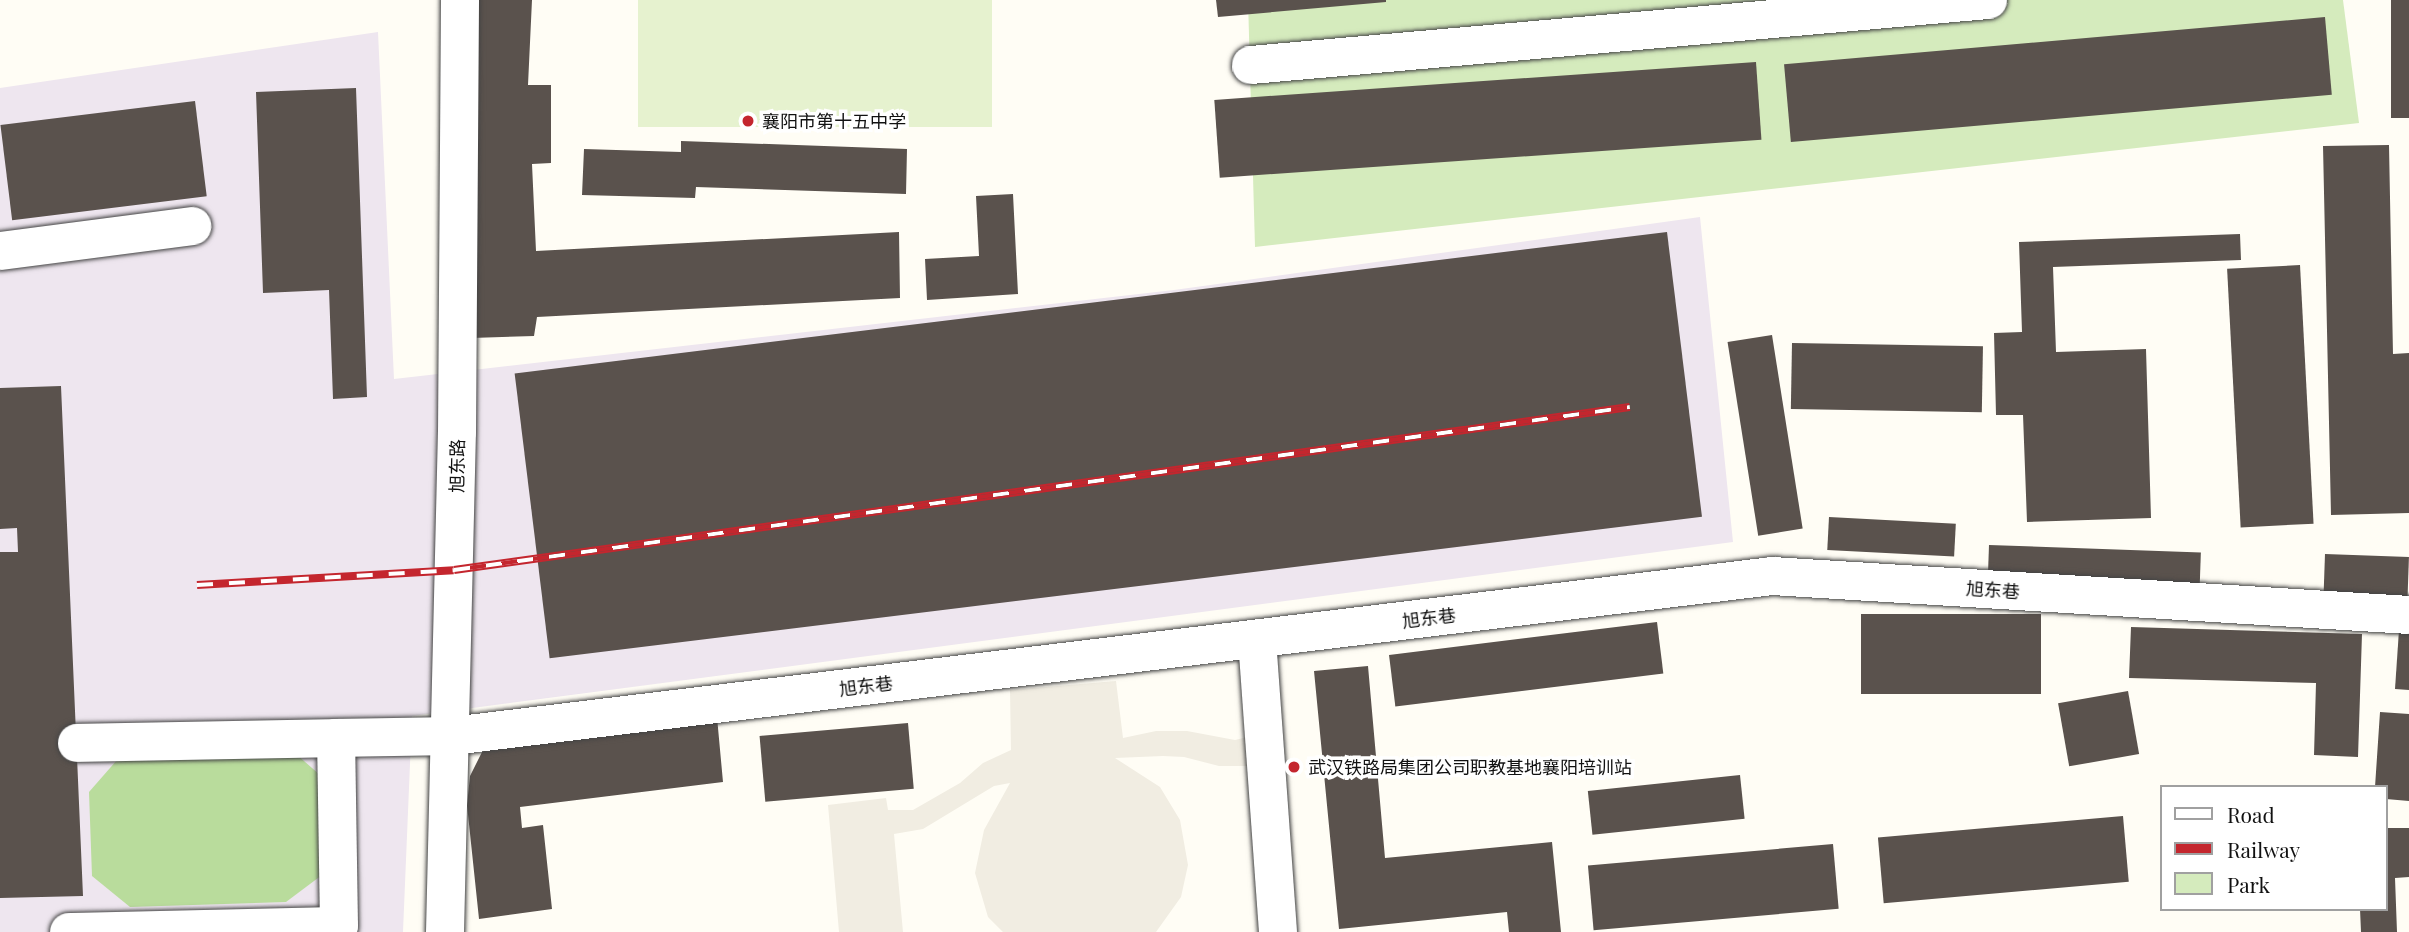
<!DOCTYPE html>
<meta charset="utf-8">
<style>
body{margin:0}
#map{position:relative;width:2409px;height:932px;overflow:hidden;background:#fffdf5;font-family:"Playfair Display","Noto Sans SC",serif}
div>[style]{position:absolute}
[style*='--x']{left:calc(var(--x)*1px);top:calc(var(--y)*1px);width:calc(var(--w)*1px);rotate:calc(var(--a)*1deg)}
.industrial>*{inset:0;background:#eee6ef}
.green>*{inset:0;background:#d5ebbd}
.forest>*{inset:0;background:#b9dc9c}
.pitch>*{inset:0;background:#e6f2cf;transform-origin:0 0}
.plaza>*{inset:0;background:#f1ede2}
.building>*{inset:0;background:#5a524d;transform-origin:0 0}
.roads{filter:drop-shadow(0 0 2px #444) drop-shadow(0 0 2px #444)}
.minor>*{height:38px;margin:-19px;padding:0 19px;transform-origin:19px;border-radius:19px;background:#fff}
.rail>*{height:8px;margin-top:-4px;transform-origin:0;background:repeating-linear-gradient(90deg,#fff 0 16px,#c4262e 0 32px);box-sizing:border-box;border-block:2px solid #c4262e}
.dots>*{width:19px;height:19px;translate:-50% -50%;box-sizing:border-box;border:4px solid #fff;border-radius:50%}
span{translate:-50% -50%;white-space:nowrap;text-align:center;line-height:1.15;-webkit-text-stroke:7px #fff;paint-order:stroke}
.poi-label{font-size:18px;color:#111}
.left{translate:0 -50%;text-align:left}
.street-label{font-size:18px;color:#111}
.legend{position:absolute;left:2160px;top:785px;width:228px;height:126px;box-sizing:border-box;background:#fff;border:2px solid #a0a0a0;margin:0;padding:9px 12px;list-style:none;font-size:21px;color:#111}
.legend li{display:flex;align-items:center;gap:14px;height:35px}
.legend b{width:35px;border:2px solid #a0a0a0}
</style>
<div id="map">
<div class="industrial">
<div style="clip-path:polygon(378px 32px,394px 379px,1174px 290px,1700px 217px,1733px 542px,412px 716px,403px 932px,0 932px,0 88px)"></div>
</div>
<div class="green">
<div style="clip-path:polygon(1248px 0,2343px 0,2359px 123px,1255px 247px)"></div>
</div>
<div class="forest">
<div style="clip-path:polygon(288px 747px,320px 775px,322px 875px,286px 902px,130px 907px,92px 876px,89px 792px,124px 752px)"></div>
</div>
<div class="pitch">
<div style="left:638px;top:0;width:354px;height:127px"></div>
</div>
<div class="plaza">
<div style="clip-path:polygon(1116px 681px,1123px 738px,1156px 731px,1187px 731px,1235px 740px,1264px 733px,1266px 766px,1219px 766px,1184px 757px,1163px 756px,1115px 758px,1160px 787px,1180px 820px,1188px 865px,1181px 897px,1156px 932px,1003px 932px,988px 917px,975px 873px,984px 830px,1010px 783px,994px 786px,923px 829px,894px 834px,903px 932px,839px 932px,828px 805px,886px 798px,888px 810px,913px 810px,960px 783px,983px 763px,1011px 750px,1010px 690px)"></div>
</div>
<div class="building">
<div style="clip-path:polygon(476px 0,532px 0,528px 85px,551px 85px,551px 163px,532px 164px,536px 251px,899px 232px,900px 298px,537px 317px,534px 336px,471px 338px)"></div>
<div style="clip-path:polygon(1216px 0,1386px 0,1386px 2px,1218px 17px)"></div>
<div style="left:2391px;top:0;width:18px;height:118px"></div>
<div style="left:2325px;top:17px;width:78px;height:543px;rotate:85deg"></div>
<div style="left:1756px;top:62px;width:78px;height:543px;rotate:86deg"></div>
<div style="clip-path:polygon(356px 88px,367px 397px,333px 399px,329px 290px,263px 293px,256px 92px)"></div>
<div style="left:195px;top:101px;width:96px;height:196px;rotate:83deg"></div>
<div style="clip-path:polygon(681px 141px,907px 149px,906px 194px,696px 187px,695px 198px,582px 195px,584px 149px,681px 152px)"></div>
<div style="clip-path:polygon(2389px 145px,2393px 354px,2409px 353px,2409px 513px,2331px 515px,2323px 146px)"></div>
<div style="clip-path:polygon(1013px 194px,1018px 294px,927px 300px,925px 259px,979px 256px,976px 196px)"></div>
<div style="left:1667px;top:232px;width:287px;height:1161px;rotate:83deg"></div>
<div style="clip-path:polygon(2240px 234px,2241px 260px,2053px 267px,2056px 352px,2146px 349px,2151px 518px,2027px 522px,2023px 415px,1996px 415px,1994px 333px,2022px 332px,2019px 242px)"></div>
<div style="left:2300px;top:265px;width:259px;height:73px;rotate:87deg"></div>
<div style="left:1772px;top:335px;width:196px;height:45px;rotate:81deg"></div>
<div style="left:1792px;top:343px;width:191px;height:66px;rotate:1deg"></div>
<div style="clip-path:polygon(61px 386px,83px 896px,0 898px,0 552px,18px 552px,17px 528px,0 529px,0 388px)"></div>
<div style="left:1829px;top:517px;width:127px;height:33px;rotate:3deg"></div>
<div style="left:1989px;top:545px;width:212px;height:42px;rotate:2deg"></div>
<div style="left:2325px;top:554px;width:84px;height:42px;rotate:2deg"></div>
<div style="left:1861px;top:614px;width:180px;height:80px"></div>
<div style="left:1657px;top:622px;width:52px;height:270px;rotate:83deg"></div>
<div style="clip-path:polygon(2131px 627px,2362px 634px,2358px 757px,2314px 755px,2316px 683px,2129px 678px)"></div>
<div style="clip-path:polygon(2399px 630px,2409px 631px,2409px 690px,2395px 689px)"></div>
<div style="clip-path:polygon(1368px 666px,1385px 858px,1552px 842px,1561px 932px,1509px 932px,1507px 912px,1339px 929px,1314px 671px)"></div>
<div style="left:2128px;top:691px;width:64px;height:71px;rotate:80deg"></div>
<div style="clip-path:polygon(2380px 712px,2409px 714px,2409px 801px,2386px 799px,2386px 787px,2375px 787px)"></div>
<div style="clip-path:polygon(717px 717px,723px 782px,520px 807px,522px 828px,543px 825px,552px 909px,479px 919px,467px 805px,470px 776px,482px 752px,507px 740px)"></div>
<div style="left:908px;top:723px;width:66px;height:149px;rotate:85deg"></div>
<div style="left:1740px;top:775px;width:44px;height:153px;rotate:84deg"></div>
<div style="left:2123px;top:816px;width:66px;height:246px;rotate:85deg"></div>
<div style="clip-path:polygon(2386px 828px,2409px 828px,2409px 877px,2395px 878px,2397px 932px,2361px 932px,2360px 909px,2386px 909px)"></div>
<div style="left:1833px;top:844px;width:65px;height:246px;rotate:85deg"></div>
</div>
<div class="roads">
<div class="minor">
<div style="--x:1251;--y:65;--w:740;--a:-5.04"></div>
<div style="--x:0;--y:251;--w:194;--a:-7.4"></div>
<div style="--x:1257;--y:639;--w:294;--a:85.9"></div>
<div style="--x:77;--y:743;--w:259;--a:-1.1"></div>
<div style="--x:69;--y:932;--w:270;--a:-1.3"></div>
<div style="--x:339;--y:926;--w:188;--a:-90.9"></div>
<div style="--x:336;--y:738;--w:116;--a:-1"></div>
<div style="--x:452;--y:736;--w:1330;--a:-6.91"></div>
<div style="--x:1772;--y:576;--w:638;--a:3.5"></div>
<div style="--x:445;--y:932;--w:500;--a:-88.63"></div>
<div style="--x:457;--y:432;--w:432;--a:-89.6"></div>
</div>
</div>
<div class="rail">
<div style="--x:197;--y:585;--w:257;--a:-3.3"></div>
<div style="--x:454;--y:570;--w:1187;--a:-7.89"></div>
</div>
<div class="dots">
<div style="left:748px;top:121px;background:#c4262e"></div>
<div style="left:1294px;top:767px;background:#c4262e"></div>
</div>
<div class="poi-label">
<span class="left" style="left:762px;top:121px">襄阳市第十五中学</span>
<span class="left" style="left:1308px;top:767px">武汉铁路局集团公司职教基地襄阳培训站</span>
</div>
<div class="street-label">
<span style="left:457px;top:466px;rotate:-89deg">旭东路</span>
<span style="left:1993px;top:590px;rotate:4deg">旭东巷</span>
<span style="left:1429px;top:618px;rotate:-7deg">旭东巷</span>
<span style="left:866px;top:686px;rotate:-7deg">旭东巷</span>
</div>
<ul class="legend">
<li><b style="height:9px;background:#fff"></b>Road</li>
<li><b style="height:9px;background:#c4262e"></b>Railway</li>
<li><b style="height:19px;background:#d5ebbd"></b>Park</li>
</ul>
</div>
